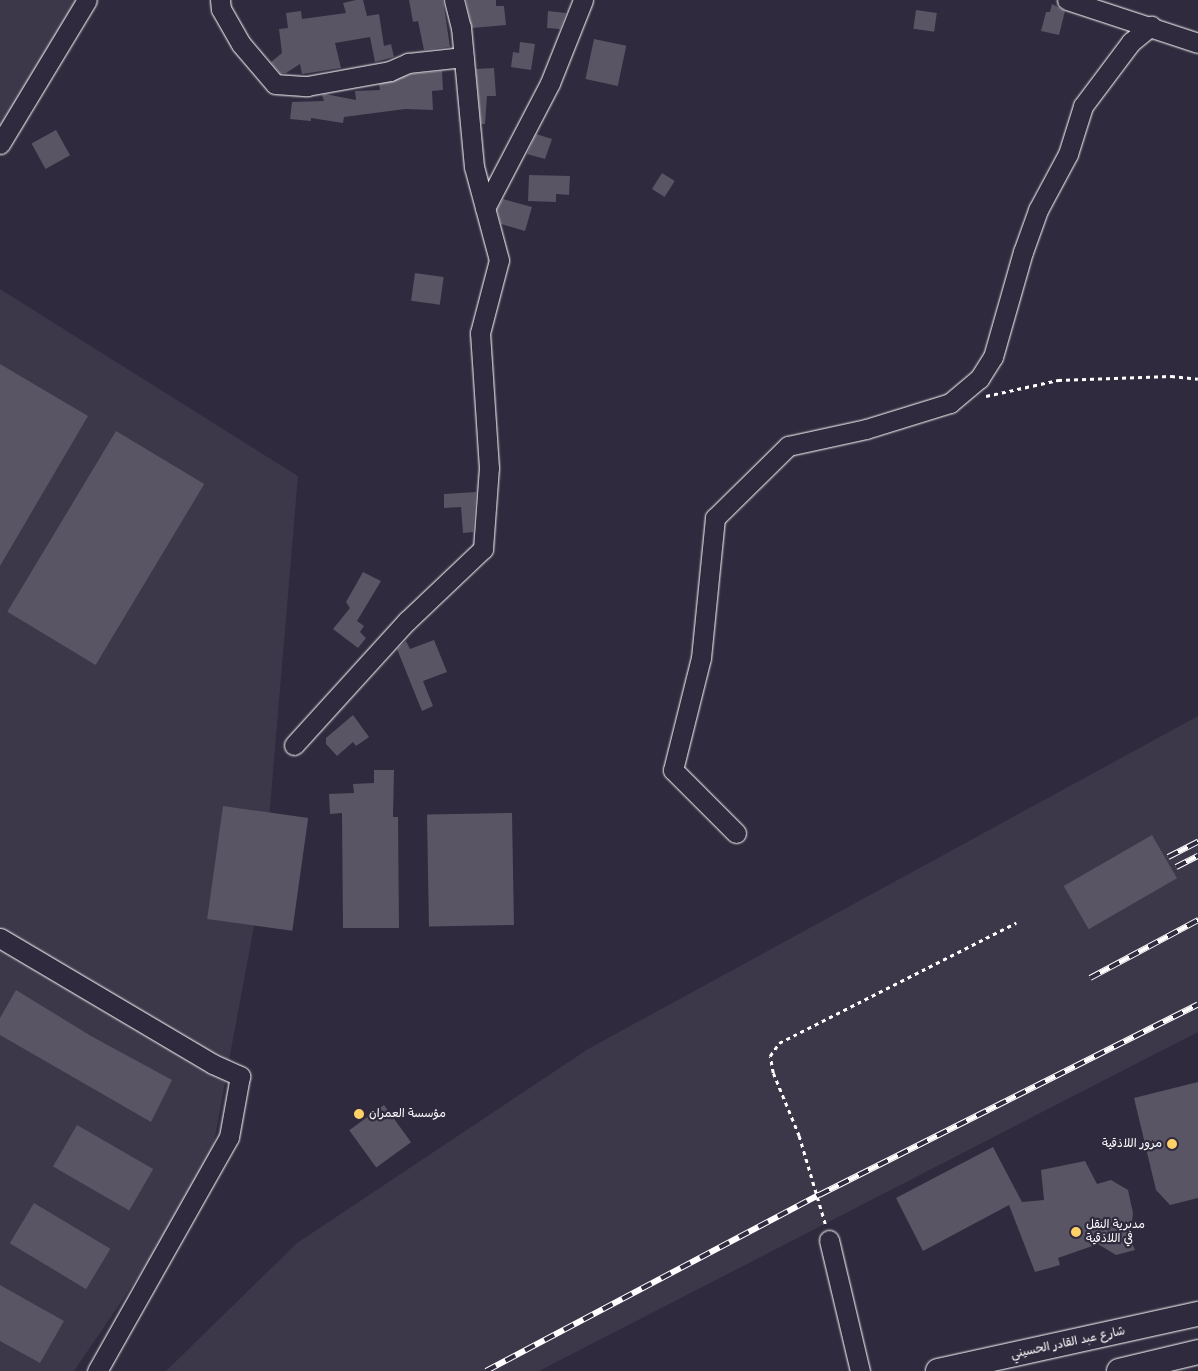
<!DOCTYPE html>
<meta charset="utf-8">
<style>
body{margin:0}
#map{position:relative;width:1198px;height:1371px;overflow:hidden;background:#2f2a3d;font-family:"Balsamiq Sans","Playpen Sans Arabic",sans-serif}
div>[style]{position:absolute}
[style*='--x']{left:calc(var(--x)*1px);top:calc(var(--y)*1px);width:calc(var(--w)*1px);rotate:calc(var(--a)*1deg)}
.built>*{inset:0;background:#3c3749}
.building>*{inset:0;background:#595564;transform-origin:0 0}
.path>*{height:2.5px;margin-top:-1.25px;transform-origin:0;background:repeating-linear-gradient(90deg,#fff 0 4px,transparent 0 8px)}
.roads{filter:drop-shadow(0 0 1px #fff) drop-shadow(0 0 1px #fff)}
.minor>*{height:19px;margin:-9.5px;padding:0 9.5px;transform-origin:9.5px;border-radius:9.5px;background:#2f2a3d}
.major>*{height:24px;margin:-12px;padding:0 12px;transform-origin:12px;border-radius:12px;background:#2f2a3d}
.rail>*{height:5.5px;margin-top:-2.75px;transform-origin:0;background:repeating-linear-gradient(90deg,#2f2a3d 0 11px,#fff 0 22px);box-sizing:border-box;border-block:1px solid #fff}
.dots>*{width:14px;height:14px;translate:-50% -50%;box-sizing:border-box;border:2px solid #2f2a3d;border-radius:50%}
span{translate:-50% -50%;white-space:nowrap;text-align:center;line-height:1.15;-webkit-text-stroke:4.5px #2f2a3d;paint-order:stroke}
.poi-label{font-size:12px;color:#fff}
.left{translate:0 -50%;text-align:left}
.right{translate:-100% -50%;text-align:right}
.street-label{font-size:12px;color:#fff}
</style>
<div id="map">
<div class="built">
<div style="clip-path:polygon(0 0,84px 0,0 137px)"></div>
<div style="clip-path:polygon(0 289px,298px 476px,265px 867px,208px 1174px,74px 1371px,0 1371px)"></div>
<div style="clip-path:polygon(1198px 716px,1198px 1032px,539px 1371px,166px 1371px,297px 1243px,588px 1049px)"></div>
</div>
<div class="building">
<div style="clip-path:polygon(356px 0,363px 0,367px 16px,379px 14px,384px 46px,391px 44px,394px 57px,375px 62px,370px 37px,335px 43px,341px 68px,302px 74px,300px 64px,286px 73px,280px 73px,271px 62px,282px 53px,279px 29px,288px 28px,286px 13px,301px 11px,302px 19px,346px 13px,343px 3px)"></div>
<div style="clip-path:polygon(409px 0,443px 0,450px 47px,424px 50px,418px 21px,413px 22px)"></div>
<div style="clip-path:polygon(466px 0,496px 0,496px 6px,504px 6px,506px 25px,472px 28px)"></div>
<div style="clip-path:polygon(1052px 4px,1065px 11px,1059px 35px,1041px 31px,1046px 12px,1050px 12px)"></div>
<div style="left:916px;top:10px;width:21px;height:19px;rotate:8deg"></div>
<div style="clip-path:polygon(548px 11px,566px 13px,560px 29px,547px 28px)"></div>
<div style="left:594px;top:39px;width:33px;height:41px;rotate:12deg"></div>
<div style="clip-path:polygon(520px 42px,535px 44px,531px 70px,511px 67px,513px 52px,519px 53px)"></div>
<div style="clip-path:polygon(494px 68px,496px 96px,487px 96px,485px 124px,481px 124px,476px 69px)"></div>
<div style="clip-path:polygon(442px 71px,443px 90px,432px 91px,433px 110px,405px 109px,344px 117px,343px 123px,311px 118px,311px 121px,290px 119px,292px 102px,324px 101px,322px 95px,325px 94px,356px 100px,355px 91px,380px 90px,379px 84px,411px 74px)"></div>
<div style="left:56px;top:130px;width:29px;height:28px;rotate:61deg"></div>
<div style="clip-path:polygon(536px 134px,552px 139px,545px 159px,527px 154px)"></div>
<div style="left:662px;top:173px;width:15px;height:19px;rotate:32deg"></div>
<div style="clip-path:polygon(529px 175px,570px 176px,569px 195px,556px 194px,556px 202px,528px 201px)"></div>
<div style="clip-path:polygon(503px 199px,532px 207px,525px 231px,501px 224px,497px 209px)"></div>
<div style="left:415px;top:273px;width:29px;height:28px;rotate:8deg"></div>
<div style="clip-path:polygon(0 364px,88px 416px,0 566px)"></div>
<div style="left:116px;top:431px;width:103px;height:211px;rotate:31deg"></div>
<div style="clip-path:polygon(476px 492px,473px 532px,463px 533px,461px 507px,444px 508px,444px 494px)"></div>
<div style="clip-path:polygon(363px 572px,381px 581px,357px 621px,364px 626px,360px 632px,366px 638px,358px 648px,333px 629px,350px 608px,346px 602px)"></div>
<div style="clip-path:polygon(434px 640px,447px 672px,423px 681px,433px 706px,422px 711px,397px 649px,406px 641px,410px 649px)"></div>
<div style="clip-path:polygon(353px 715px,369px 737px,356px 746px,353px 742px,337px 756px,326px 744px,326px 738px)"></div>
<div style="clip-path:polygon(374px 770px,394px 770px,393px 817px,398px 817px,399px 928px,343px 928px,342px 813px,330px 814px,329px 794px,354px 793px,353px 784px,374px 783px)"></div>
<div style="left:223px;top:806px;width:86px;height:114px;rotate:8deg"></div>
<div style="left:512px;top:813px;width:112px;height:85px;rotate:89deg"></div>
<div style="left:1152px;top:835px;width:50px;height:102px;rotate:60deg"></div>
<div style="clip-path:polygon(16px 990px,91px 1036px,172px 1080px,151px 1122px,0 1035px,0 1018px)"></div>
<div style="clip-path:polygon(1198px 1082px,1198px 1198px,1170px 1205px,1156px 1190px,1134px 1098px)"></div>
<div style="left:384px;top:1105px;width:46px;height:43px;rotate:54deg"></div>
<div style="left:77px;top:1125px;width:88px;height:48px;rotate:30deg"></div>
<div style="clip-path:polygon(993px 1147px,1022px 1202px,1044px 1200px,1041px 1170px,1085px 1161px,1097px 1184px,1111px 1180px,1128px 1190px,1133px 1213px,1130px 1239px,1135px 1250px,1116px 1255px,1098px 1244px,1058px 1258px,1060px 1265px,1035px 1272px,1009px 1205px,923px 1251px,896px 1198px)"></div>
<div style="left:34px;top:1203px;width:89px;height:47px;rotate:31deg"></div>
<div style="clip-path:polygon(0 1285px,64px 1321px,40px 1363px,0 1341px)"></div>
</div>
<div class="path">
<div style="--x:986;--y:396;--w:74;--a:-12.5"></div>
<div style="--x:1058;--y:380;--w:113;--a:-2"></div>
<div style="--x:1171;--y:376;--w:27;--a:6"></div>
<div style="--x:825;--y:1224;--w:92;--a:-106.5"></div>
<div style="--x:799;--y:1136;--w:68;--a:-112.4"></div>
<div style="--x:773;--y:1073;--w:17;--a:-100"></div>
<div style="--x:770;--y:1056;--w:16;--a:-55"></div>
<div style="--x:779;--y:1043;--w:266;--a:-26.9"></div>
</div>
<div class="roads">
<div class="minor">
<div style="--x:220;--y:0;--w:9;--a:84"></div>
<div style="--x:221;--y:9;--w:40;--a:60.3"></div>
<div style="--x:241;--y:44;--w:52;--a:49.6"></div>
<div style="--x:275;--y:84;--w:32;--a:4"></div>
<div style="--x:307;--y:86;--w:84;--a:-10.2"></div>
<div style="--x:390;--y:71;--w:20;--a:-24"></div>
<div style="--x:408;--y:63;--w:56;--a:-6.1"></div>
<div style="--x:1067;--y:0;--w:138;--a:18.2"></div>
<div style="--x:0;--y:144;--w:168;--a:-58.9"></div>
<div style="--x:485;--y:208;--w:141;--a:-62.5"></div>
<div style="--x:550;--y:83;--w:89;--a:-68.3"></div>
<div style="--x:294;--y:745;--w:168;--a:-47.7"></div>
<div style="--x:407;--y:621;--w:105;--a:-43.5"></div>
<div style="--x:483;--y:549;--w:81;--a:-85.8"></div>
<div style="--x:489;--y:468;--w:135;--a:-93.8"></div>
<div style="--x:480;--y:333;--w:75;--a:-75.4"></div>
<div style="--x:499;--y:260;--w:96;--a:-105"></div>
<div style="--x:474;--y:167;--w:140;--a:-95.3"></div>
<div style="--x:461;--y:28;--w:29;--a:-104"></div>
<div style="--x:736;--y:833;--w:89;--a:-135"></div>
<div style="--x:673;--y:770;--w:115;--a:-76"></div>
<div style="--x:701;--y:658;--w:141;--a:-84.3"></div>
<div style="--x:715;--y:518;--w:103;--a:-44.6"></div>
<div style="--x:788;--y:446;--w:80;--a:-12.3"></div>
<div style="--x:866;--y:429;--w:88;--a:-17.2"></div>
<div style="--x:950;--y:403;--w:38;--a:-40"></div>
<div style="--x:979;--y:379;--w:26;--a:-58"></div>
<div style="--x:993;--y:357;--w:109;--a:-74.1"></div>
<div style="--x:1023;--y:252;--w:45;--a:-70.3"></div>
<div style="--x:1038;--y:210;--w:64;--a:-61.8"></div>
<div style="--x:1068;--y:154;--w:50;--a:-72.6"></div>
<div style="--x:1083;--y:106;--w:80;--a:-53.1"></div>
<div style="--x:1131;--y:42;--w:26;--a:-39"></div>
<div style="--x:0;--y:938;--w:247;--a:30.6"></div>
<div style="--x:213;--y:1064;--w:30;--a:24"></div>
<div style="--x:240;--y:1076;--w:62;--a:100.2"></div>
<div style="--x:229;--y:1137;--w:269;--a:119.4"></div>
<div style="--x:829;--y:1240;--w:135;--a:76.7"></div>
</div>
<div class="major">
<div style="--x:938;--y:1371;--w:266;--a:-12.4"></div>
<div style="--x:1119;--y:1371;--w:81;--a:-13.5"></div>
</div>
</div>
<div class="rail">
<div style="--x:1168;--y:857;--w:34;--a:-27"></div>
<div style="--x:1176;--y:867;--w:25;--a:-27"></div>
<div style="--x:1090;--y:978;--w:123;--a:-28.2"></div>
<div style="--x:486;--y:1371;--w:377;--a:-27.9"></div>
<div style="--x:819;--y:1195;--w:424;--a:-26.7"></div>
</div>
<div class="dots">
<div style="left:359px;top:1114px;background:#ffd166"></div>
<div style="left:1172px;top:1144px;background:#ffd166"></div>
<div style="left:1076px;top:1232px;background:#ffd166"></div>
</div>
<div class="poi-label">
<span class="left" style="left:369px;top:1114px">مؤسسة العمران</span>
<span class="right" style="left:1162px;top:1144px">مرور اللاذقية</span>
<span class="left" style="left:1086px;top:1232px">مديرية النقل<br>في اللاذقية</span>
</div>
<div class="street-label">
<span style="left:1068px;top:1343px;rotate:-12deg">شارع عبد القادر الحسيني</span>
</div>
</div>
